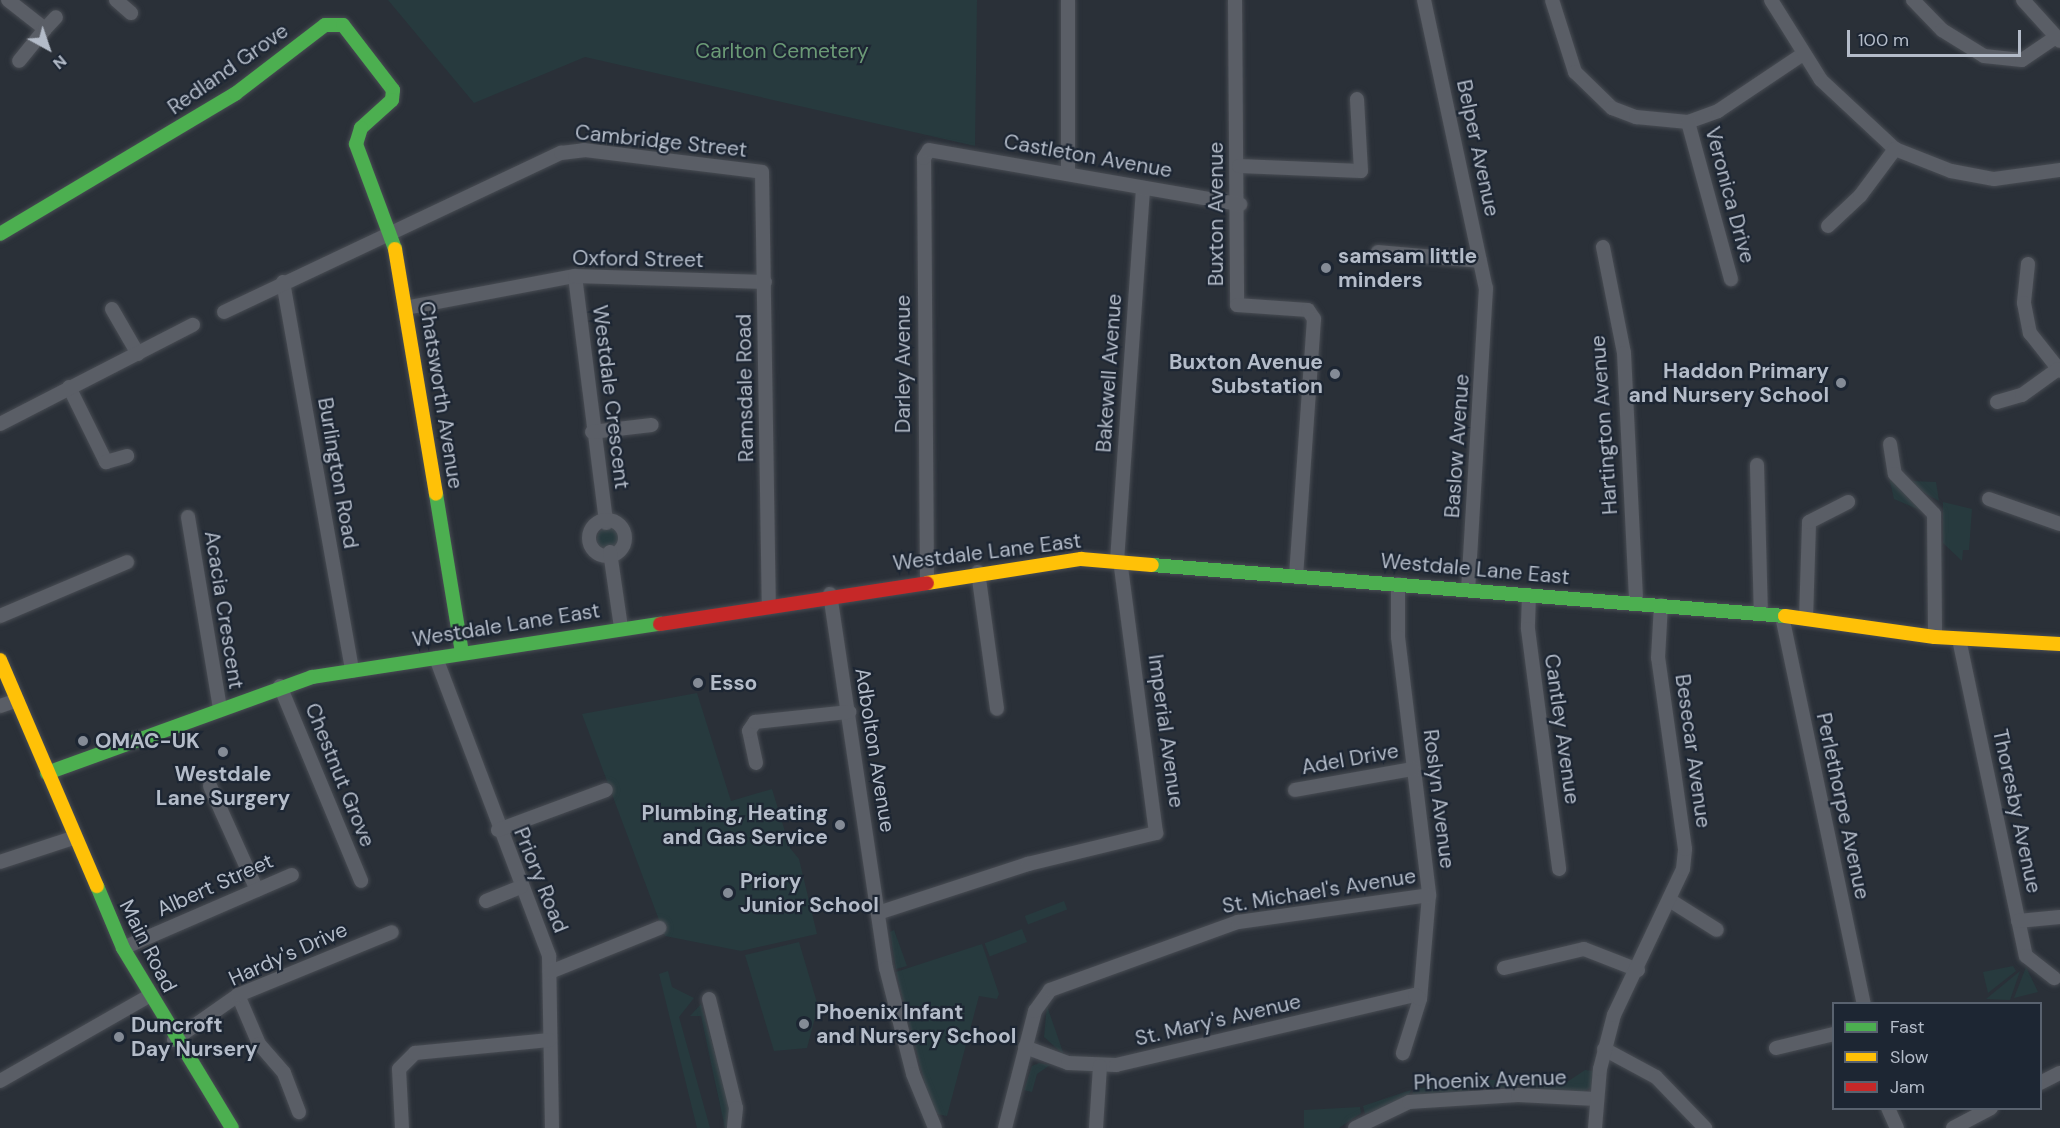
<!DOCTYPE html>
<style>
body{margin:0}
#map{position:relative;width:2060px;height:1128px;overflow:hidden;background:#2a3038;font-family:"DM Sans",sans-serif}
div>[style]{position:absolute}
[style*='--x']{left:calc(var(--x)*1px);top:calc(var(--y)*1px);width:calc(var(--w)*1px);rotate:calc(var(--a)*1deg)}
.green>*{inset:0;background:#273a3e;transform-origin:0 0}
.round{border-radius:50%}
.roads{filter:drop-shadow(0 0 2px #484c53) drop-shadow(0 0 2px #484c53)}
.street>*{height:14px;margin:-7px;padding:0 7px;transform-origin:7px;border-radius:7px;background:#5a5e66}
.street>.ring{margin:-7px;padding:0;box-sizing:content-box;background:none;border:14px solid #5a5e66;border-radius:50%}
.fast>*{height:14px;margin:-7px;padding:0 7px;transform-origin:7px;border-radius:7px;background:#4caf50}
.slow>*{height:14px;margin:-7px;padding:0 7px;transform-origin:7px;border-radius:7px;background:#ffc107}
.jam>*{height:14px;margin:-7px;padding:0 7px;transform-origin:7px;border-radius:7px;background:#c62828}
.dots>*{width:16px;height:16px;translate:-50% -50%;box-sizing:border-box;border:3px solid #1d2633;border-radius:50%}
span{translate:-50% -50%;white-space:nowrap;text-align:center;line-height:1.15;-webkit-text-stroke:4.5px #1d2633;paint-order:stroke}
.park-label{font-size:21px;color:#6b9a76}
.street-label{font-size:21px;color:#b4bcc9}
.poi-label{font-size:21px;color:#b4bcc9;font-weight:700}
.left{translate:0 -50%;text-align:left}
.right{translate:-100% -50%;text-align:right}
.legend{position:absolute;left:1832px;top:1002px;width:210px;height:108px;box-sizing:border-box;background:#1d2633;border:2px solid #59626f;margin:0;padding:8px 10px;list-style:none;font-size:18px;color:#b4bcc9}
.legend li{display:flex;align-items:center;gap:12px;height:30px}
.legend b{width:30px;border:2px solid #59626f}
.north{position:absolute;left:18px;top:18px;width:60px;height:60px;-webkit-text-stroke:4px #1d2633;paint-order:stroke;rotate:140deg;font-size:16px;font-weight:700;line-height:24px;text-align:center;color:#b4bcc9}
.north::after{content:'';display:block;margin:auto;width:21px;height:27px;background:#b4bcc9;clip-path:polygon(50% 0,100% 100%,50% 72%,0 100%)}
.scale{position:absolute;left:1847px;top:30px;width:174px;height:27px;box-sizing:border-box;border:3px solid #b4bcc9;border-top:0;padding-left:8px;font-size:18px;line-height:21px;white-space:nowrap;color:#b4bcc9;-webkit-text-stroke:4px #1d2633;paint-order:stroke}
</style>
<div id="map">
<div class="green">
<div style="clip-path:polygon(388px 0,977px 0,975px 146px,585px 57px,474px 103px)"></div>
<div style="clip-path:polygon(1889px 477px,1924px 507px,1927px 513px,1894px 499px)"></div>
<div style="clip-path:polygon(1911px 481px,1936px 482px,1939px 501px,1919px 490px)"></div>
<div style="clip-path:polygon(1943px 502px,1972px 509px,1969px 550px,1963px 550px,1962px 561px,1943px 543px)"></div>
<div class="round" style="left:597px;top:528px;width:22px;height:22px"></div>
<div style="clip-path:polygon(697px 693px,731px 801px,772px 789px,790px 848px,799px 859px,817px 934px,741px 951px,665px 936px,582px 714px)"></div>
<div style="left:1064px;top:901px;width:9px;height:42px;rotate:69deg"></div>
<div style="left:1022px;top:929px;width:14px;height:40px;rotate:69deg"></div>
<div style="clip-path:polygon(894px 930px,907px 966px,896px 969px,890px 932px)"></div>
<div style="clip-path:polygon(799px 942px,818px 1006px,807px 1048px,774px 1051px,745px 955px)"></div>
<div style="clip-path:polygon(982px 944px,999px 994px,997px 999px,979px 996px,947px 1116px,937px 1114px,927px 1092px,896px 972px)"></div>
<div style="clip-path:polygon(2013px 966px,2016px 971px,1988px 993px,1983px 972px)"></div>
<div style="clip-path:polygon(2026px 967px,2038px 992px,2014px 998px)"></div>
<div style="clip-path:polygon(668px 971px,672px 987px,694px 998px,679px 1017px,710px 1128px,697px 1128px,659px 974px)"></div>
<div style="clip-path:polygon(2020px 971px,2010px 1000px,1986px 999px)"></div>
<div style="clip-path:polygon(701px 1004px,731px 1109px,730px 1128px,725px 1128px,701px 1016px,690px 1016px)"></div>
<div style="clip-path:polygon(1047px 1006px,1064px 1055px,1044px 1037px)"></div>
<div style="clip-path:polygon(1039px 1063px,1050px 1065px,1037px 1074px,1032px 1092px,1024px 1090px,1032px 1066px)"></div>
<div style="clip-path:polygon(1585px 1070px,1593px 1071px,1592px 1087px,1581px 1093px,1528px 1089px,1528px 1081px,1567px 1082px)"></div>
<div style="left:1514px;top:1080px;width:8px;height:41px;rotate:90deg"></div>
<div style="clip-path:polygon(1471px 1081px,1467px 1091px,1411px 1099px,1414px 1089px)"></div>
<div style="clip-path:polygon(1411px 1090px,1407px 1099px,1365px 1114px,1363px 1106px)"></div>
<div style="clip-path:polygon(1360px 1107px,1361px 1113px,1339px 1128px,1304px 1128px,1304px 1110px)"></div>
</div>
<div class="roads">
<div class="street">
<div style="--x:8;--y:0;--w:47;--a:38.1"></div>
<div style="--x:45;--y:29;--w:41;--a:129.1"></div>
<div style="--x:116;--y:0;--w:20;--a:41"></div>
<div style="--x:1235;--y:0;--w:305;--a:89.6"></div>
<div style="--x:1237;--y:305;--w:71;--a:4"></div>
<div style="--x:1308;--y:310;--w:11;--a:56"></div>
<div style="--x:1314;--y:319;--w:258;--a:94"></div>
<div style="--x:1424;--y:0;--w:295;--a:77.9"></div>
<div style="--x:1486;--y:288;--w:302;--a:93.4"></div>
<div style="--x:1552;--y:0;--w:76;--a:72.3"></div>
<div style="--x:1575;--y:72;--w:52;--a:44.2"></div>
<div style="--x:1612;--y:108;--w:26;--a:21"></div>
<div style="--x:1636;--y:117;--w:52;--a:5.5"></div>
<div style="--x:1688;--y:122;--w:32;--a:-20"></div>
<div style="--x:1718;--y:111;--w:102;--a:-33.8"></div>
<div style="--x:1771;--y:0;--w:94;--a:58"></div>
<div style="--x:1821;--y:80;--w:101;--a:43"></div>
<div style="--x:1895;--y:149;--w:60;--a:21.4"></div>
<div style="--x:1951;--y:171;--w:44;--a:10.5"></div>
<div style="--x:1994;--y:179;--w:67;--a:-7.8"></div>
<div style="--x:1913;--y:0;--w:42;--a:46"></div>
<div style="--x:1942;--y:30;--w:49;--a:31.8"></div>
<div style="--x:1984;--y:56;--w:38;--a:6"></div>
<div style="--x:2022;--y:60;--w:41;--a:-34.1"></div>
<div style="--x:2023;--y:0;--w:55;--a:47.9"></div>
<div style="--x:45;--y:29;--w:16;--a:-47"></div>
<div style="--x:1688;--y:122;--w:163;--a:74.7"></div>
<div style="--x:1239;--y:166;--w:122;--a:2.3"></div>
<div style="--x:1361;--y:171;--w:72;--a:-93.2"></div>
<div style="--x:1068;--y:174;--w:174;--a:-90"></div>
<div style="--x:1828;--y:226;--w:44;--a:-43.2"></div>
<div style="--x:1860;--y:196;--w:59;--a:-53.3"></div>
<div style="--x:1603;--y:247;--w:108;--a:78.8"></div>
<div style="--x:1624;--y:353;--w:249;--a:87.2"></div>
<div style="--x:1378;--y:252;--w:102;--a:5"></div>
<div style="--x:2028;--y:264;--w:39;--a:96"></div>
<div style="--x:2024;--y:303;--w:31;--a:79"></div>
<div style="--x:2030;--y:333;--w:48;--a:51.7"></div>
<div style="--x:575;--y:276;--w:249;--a:82.8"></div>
<div style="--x:283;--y:282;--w:395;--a:79.9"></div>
<div style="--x:405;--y:308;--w:173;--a:-10.7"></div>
<div style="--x:575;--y:276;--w:190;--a:1.8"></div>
<div style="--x:112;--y:309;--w:52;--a:60"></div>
<div style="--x:224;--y:312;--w:373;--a:-25.3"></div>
<div style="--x:561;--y:153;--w:23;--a:-7"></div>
<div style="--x:584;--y:150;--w:179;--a:7"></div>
<div style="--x:762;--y:172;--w:432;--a:89.1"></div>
<div style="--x:69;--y:387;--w:84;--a:63.7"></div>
<div style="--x:106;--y:462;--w:22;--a:-16"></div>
<div style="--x:1997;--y:402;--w:26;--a:-16"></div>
<div style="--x:2022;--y:395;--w:44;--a:-35.8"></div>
<div style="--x:0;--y:424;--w:217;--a:-27.2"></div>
<div style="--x:592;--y:432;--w:60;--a:-6.7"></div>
<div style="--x:1890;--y:444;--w:30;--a:81"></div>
<div style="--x:1895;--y:474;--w:56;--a:45.7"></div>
<div style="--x:1934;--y:514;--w:123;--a:89.5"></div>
<div style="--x:1757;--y:465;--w:148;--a:88.5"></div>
<div style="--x:1989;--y:499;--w:75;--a:19.4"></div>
<div style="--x:188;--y:517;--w:195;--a:80.5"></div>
<div class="ring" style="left:589px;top:520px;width:22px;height:22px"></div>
<div style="--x:610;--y:552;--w:76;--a:81.7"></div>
<div style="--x:1117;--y:561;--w:374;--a:-86"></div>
<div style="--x:978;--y:572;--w:138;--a:82.1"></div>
<div style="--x:927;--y:580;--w:422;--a:-90.4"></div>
<div style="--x:924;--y:158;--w:9;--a:-58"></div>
<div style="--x:929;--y:150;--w:316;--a:9.9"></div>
<div style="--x:1398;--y:584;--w:53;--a:90"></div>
<div style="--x:1398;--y:637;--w:260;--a:83.1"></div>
<div style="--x:1429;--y:895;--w:104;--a:94.9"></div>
<div style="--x:1420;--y:999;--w:57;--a:107.5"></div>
<div style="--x:830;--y:594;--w:378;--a:81.5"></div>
<div style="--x:886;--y:968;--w:109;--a:75.7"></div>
<div style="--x:913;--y:1074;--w:58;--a:67.8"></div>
<div style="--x:1529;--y:595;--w:34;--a:92"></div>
<div style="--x:1528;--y:629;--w:242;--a:82.6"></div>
<div style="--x:0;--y:616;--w:138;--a:-23"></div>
<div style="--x:1782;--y:616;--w:397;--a:78.1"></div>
<div style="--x:1806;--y:619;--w:97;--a:-88.2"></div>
<div style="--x:1809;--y:522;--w:44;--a:-27.1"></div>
<div style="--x:1959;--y:639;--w:324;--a:78.1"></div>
<div style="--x:2026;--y:956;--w:36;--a:38"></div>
<div style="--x:436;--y:658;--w:319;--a:69.2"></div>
<div style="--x:549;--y:956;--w:172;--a:89"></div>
<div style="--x:280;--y:686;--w:211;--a:67.4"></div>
<div style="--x:0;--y:706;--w:18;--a:-19"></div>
<div style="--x:756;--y:763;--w:33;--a:-102"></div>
<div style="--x:749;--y:731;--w:11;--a:-56"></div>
<div style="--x:755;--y:722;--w:95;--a:-6.1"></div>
<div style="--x:210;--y:786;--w:114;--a:65.7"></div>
<div style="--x:1295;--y:790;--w:120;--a:-10.1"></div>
<div style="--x:498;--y:830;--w:115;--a:-20.3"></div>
<div style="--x:0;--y:862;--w:77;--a:-18.2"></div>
<div style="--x:486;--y:901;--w:38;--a:-22"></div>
<div style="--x:1671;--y:901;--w:54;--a:32.2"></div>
<div style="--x:878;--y:913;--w:158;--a:-18.1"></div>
<div style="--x:1028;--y:864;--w:132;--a:-13.6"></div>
<div style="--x:1156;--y:833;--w:274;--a:-97.5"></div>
<div style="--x:2018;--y:921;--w:42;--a:-5.4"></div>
<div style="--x:123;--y:948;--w:184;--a:-23.4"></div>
<div style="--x:1504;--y:968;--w:82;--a:-13.4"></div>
<div style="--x:1584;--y:949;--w:58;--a:21.3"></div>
<div style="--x:550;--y:972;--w:118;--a:-22"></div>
<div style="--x:238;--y:995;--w:53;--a:66.8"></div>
<div style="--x:259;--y:1044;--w:38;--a:49"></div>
<div style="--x:284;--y:1073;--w:42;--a:69"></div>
<div style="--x:709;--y:999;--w:112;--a:76.1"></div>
<div style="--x:736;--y:1108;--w:20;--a:96"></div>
<div style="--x:174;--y:1040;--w:78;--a:-35.1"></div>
<div style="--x:238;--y:995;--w:166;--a:-22.2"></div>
<div style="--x:1025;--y:1047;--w:46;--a:20.4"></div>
<div style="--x:1068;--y:1063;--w:48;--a:2.4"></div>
<div style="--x:1116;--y:1065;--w:307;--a:-13.2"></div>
<div style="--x:1415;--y:995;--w:6;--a:39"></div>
<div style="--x:1776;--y:1048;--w:60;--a:-13.6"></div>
<div style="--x:1604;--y:1049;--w:59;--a:28.3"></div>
<div style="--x:1656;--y:1077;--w:71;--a:46.1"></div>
<div style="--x:0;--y:1081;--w:172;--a:-29.7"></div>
<div style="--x:2040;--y:1083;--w:22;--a:-27"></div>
<div style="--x:1888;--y:1108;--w:22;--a:66"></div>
<div style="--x:402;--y:1128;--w:59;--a:-92.9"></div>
<div style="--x:399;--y:1069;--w:23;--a:-45"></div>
<div style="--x:415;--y:1053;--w:135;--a:-5.5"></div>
<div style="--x:1005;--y:1128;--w:121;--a:-75.6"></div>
<div style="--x:1035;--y:1011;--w:26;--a:-54"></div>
<div style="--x:1050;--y:990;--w:200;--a:-19.9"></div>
<div style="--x:1238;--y:922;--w:193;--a:-8"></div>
<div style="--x:1096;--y:1128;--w:62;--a:-86.3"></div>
<div style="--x:1355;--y:1128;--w:60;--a:-25.7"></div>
<div style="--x:1409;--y:1102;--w:109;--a:-3.7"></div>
<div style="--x:1518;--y:1095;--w:78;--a:2.9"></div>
<div style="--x:1595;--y:1128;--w:59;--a:-85.2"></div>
<div style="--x:1600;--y:1069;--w:56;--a:-75.5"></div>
<div style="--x:1614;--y:1015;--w:161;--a:-64.7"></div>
<div style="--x:1683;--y:869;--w:20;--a:-84"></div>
<div style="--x:1685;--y:849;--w:193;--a:-98"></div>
<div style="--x:1658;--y:658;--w:53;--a:-86.8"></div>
<div style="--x:1953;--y:1128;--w:43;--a:-27.8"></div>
</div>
<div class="fast">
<div style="--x:0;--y:234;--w:274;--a:-30.8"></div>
<div style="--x:235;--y:94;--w:113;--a:-37.5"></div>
<div style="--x:325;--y:25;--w:18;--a:0"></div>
<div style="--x:343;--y:25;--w:82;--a:52.4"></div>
<div style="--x:393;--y:90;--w:10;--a:96"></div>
<div style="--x:392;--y:100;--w:42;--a:137.9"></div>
<div style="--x:361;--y:128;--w:17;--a:107"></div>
<div style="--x:356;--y:144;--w:112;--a:69.6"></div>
<div style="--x:436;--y:494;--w:161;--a:80.7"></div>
<div style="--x:1152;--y:565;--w:635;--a:4.61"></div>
<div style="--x:47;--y:773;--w:282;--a:-19.9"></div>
<div style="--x:312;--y:677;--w:352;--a:-8.7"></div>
<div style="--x:97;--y:886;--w:67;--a:67.2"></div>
<div style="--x:123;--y:948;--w:210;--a:58.8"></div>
</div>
<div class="slow">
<div style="--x:395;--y:249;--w:248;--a:80.5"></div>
<div style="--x:927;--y:583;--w:156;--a:-8.9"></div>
<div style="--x:1081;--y:559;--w:71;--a:4.8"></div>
<div style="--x:1785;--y:616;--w:151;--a:8"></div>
<div style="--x:1935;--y:637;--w:125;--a:3.2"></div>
<div style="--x:0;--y:660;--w:246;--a:66.8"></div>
</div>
<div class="jam">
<div style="--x:660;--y:624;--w:270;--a:-8.7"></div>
</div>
</div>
<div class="dots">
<div style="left:1326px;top:268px;background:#848b96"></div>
<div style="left:1335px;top:374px;background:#848b96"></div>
<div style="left:1841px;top:383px;background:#848b96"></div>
<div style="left:698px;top:683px;background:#848b96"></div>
<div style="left:83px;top:741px;background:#848b96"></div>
<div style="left:223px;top:752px;background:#848b96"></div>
<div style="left:840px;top:825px;background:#848b96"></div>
<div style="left:728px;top:893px;background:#848b96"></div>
<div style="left:804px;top:1024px;background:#848b96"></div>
<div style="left:119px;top:1037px;background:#848b96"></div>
</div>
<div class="park-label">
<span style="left:782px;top:51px">Carlton Cemetery</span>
</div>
<div class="street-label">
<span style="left:228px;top:69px;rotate:-35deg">Redland Grove</span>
<span style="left:661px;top:141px;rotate:6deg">Cambridge Street</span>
<span style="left:1478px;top:148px;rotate:78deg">Belper Avenue</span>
<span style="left:1088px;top:156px;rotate:10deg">Castleton Avenue</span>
<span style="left:1730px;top:195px;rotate:75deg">Veronica Drive</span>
<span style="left:1216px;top:214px;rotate:-90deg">Buxton Avenue</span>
<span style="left:638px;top:259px;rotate:1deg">Oxford Street</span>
<span style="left:903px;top:364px;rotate:-90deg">Darley Avenue</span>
<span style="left:1109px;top:373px;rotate:-86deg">Bakewell Avenue</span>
<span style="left:745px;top:388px;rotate:-91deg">Ramsdale Road</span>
<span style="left:441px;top:395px;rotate:81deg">Chatsworth Avenue</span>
<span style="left:611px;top:397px;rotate:83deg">Westdale Crescent</span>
<span style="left:1604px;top:425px;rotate:-94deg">Hartington Avenue</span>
<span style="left:1457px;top:446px;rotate:-86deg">Baslow Avenue</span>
<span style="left:338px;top:473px;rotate:80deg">Burlington Road</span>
<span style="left:987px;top:552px;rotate:-7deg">Westdale Lane East</span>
<span style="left:1475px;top:569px;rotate:5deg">Westdale Lane East</span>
<span style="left:224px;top:610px;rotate:81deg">Acacia Crescent</span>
<span style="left:506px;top:625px;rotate:-9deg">Westdale Lane East</span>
<span style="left:1562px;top:729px;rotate:82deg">Cantley Avenue</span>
<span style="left:1166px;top:731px;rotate:82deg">Imperial Avenue</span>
<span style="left:875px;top:750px;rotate:81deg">Adbolton Avenue</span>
<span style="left:1693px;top:751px;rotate:82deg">Besecar Avenue</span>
<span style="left:1350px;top:759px;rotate:-10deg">Adel Drive</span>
<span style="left:340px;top:775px;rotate:68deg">Chestnut Grove</span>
<span style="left:1439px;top:799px;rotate:83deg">Roslyn Avenue</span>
<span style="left:1843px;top:806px;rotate:78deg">Perlethorpe Avenue</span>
<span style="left:2017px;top:811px;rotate:78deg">Thoresby Avenue</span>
<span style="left:541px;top:880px;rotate:68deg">Priory Road</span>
<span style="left:215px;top:885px;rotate:-24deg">Albert Street</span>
<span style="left:1319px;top:891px;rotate:-9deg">St. Michael's Avenue</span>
<span style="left:148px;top:946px;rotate:63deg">Main Road</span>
<span style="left:288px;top:954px;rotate:-24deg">Hardy's Drive</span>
<span style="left:1218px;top:1020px;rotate:-13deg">St. Mary's Avenue</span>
<span style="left:1490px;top:1080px;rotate:-2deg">Phoenix Avenue</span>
</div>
<div class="poi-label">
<span class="left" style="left:1338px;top:268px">samsam little<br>minders</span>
<span class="right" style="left:1323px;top:374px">Buxton Avenue<br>Substation</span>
<span class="right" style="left:1829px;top:383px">Haddon Primary<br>and Nursery School</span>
<span class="left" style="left:710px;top:683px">Esso</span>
<span class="left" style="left:95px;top:741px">OMAC-UK</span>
<span style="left:223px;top:786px">Westdale<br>Lane Surgery</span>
<span class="right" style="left:828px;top:825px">Plumbing, Heating<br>and Gas Service</span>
<span class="left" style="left:740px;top:893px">Priory<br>Junior School</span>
<span class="left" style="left:816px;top:1024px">Phoenix Infant<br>and Nursery School</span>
<span class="left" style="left:131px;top:1037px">Duncroft<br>Day Nursery</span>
</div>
<ul class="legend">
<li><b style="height:8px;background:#4caf50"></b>Fast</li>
<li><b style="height:8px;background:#ffc107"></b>Slow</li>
<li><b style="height:8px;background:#c62828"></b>Jam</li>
</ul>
<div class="north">N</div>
<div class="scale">100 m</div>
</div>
